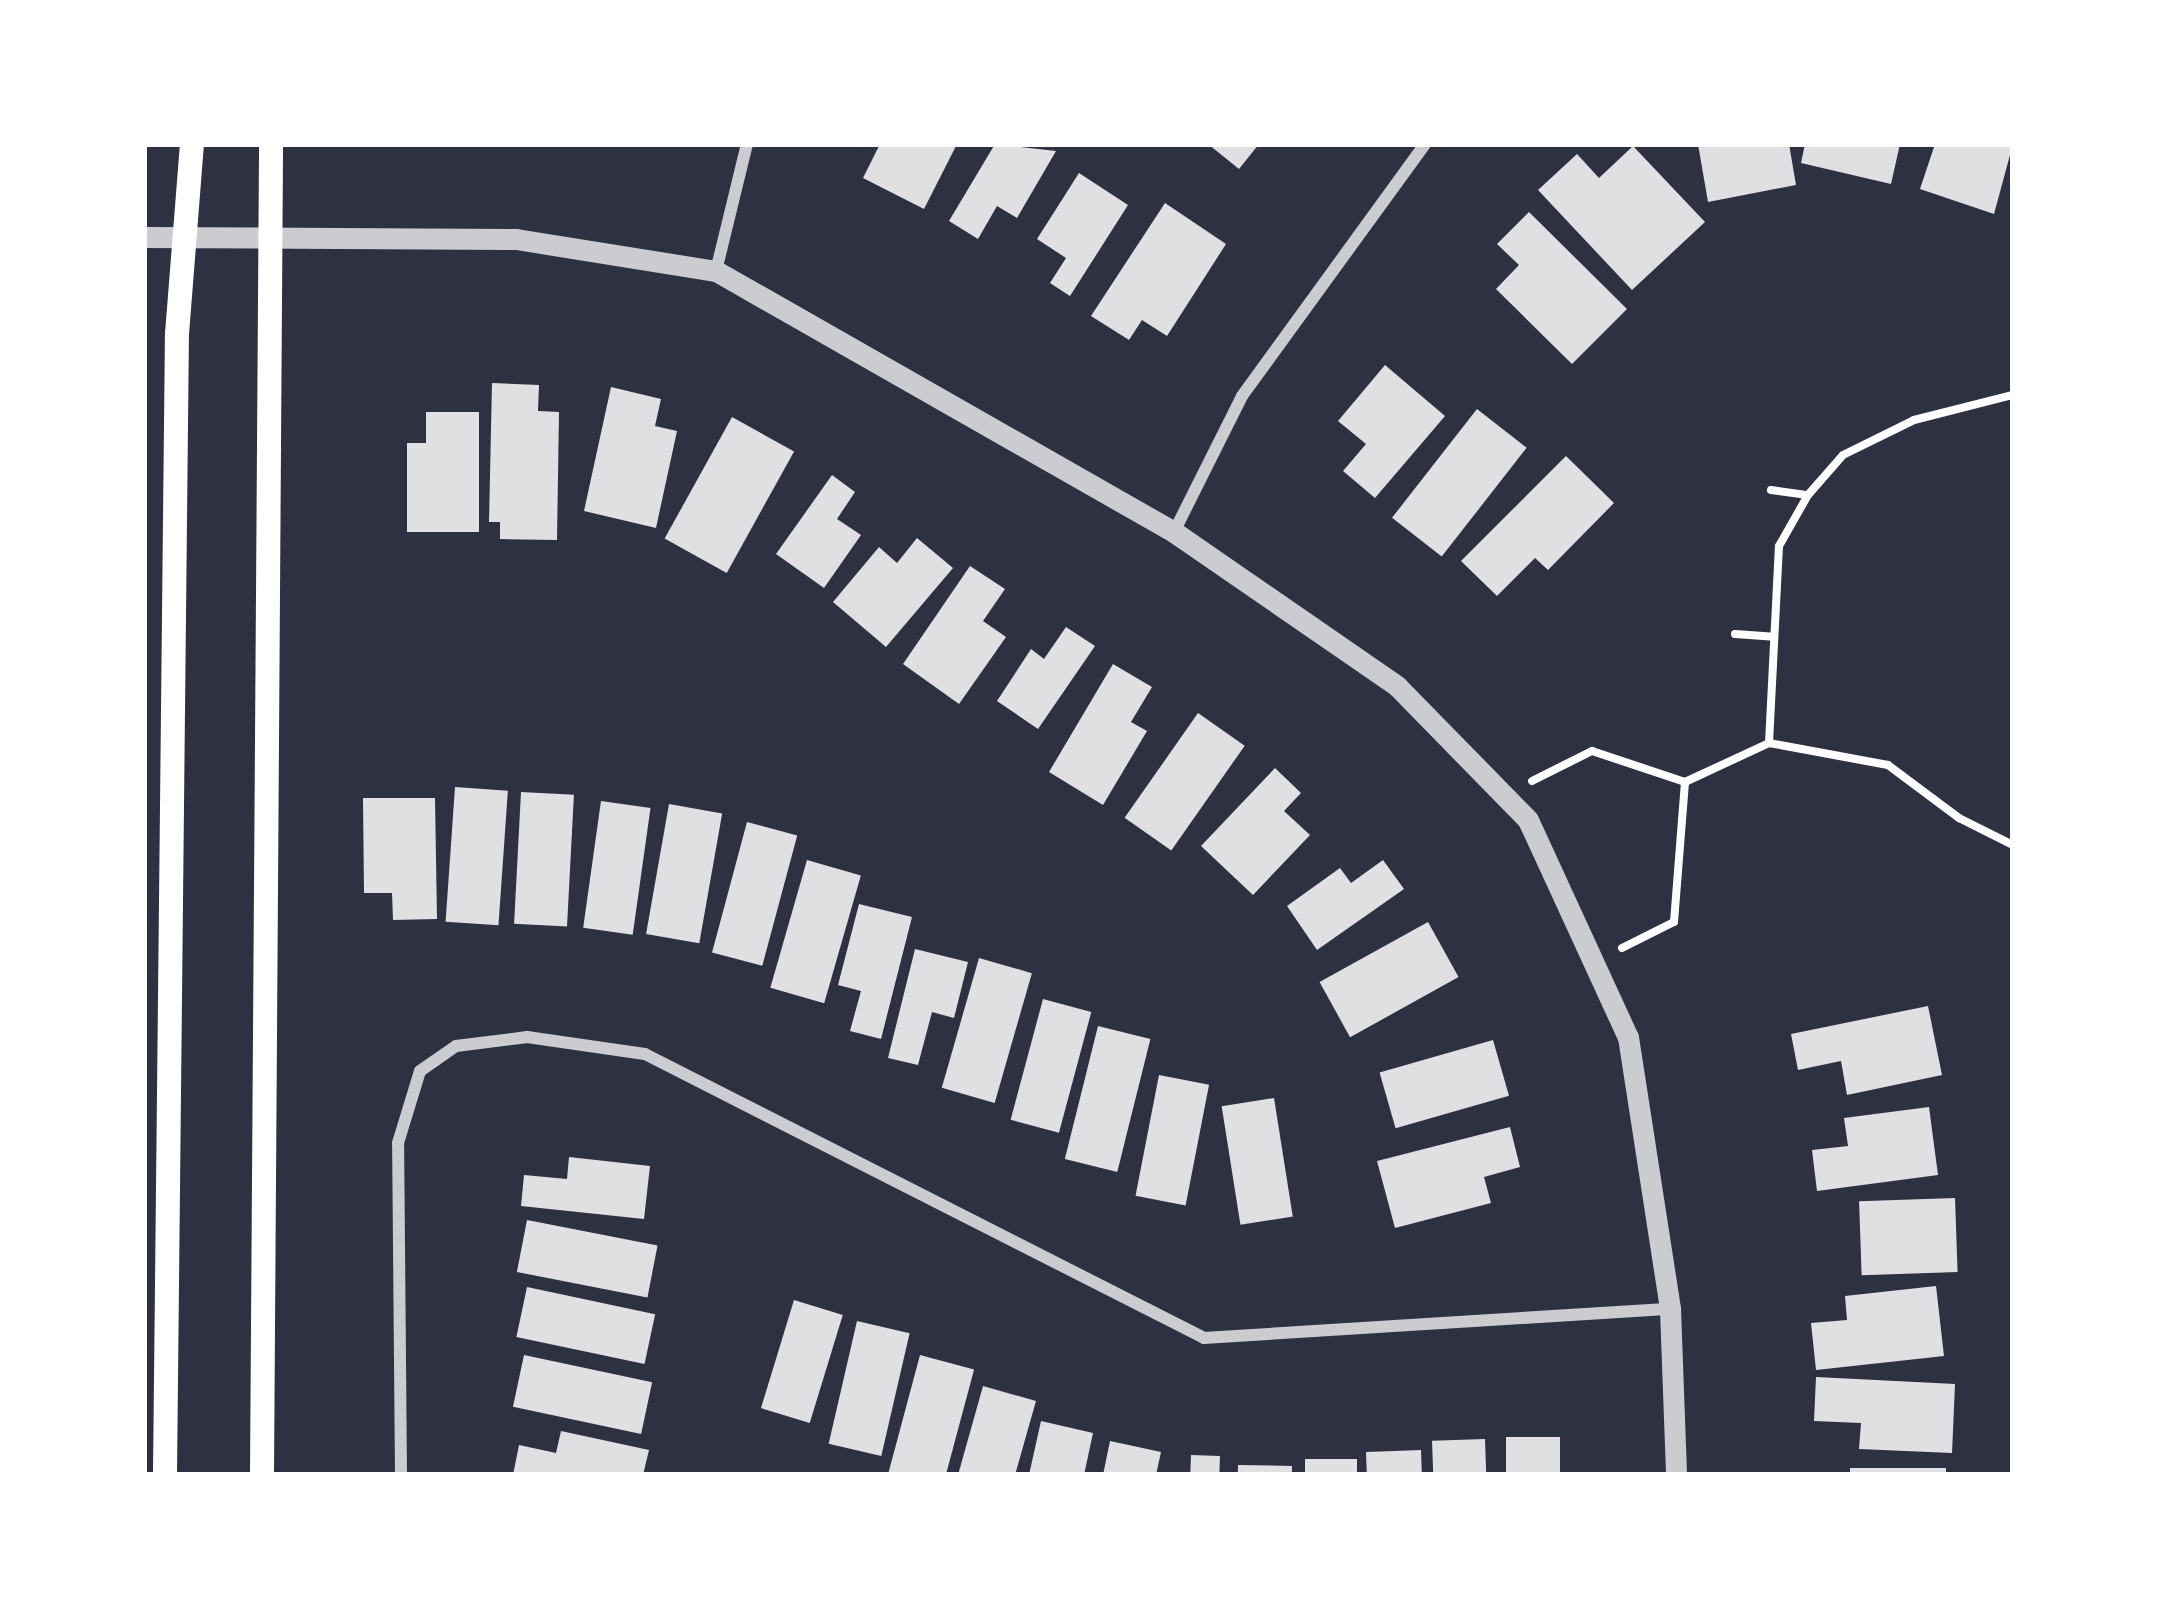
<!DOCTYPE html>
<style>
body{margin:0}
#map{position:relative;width:2157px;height:1619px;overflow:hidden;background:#2d3142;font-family:Montserrat,sans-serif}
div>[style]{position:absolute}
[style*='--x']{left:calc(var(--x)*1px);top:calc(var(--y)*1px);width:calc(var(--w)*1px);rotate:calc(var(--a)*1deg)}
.building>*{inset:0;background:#e0e0e3;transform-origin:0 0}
.path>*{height:8px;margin:-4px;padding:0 4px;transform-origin:4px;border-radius:4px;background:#fff}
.minor>*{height:12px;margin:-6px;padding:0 6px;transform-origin:6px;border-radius:6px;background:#caccd0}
.tertiary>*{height:21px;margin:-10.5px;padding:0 10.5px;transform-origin:10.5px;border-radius:10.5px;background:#caccd0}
.secondary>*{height:24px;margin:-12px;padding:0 12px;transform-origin:12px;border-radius:12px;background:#fff}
span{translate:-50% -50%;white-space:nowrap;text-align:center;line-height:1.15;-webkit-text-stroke:10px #fff;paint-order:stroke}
.frame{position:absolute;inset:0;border:147px solid #fff;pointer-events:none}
</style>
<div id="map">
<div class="building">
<div style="clip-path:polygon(880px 144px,957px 144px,924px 209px,863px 178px)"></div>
<div style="clip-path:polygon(995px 144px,1056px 151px,1017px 218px,997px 206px,978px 239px,949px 221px)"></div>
<div style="clip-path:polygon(1208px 144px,1259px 144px,1239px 169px)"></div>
<div style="clip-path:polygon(1698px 144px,1789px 144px,1796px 185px,1708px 202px)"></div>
<div style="clip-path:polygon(1805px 144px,1900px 144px,1891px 184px,1801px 163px)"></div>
<div style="clip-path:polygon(1935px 144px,2013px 144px,1994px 214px,1920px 189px)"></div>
<div style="clip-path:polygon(1633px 146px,1705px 222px,1632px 290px,1538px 190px,1577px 154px,1599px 178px)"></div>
<div style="clip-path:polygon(1079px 173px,1128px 205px,1070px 296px,1050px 283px,1066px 258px,1037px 239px)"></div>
<div style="clip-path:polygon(1165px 203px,1226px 244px,1167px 336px,1142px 320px,1129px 340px,1091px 316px)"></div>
<div style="clip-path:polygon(1529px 212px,1627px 309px,1572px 364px,1496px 289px,1519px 265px,1497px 244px)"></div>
<div style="clip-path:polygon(1385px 365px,1445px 416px,1375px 498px,1343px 471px,1366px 444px,1338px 421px)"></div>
<div style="clip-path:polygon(492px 383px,539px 385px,538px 411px,559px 412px,557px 540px,500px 539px,500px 522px,489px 522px)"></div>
<div style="clip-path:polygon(611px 387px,661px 399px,655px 426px,677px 431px,656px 528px,584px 511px)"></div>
<div style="left:1477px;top:409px;width:63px;height:138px;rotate:38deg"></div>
<div style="clip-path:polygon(426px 412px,479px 412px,479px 532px,407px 532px,407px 443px,426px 443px)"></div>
<div style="left:732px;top:417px;width:71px;height:139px;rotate:29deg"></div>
<div style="clip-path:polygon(1566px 456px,1614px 503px,1548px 570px,1535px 558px,1497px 596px,1461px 561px)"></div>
<div style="clip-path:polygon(832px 475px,855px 492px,837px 519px,861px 535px,824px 588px,776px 554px)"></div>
<div style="clip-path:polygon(917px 538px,953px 568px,886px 647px,833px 602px,879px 547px,897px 563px)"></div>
<div style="clip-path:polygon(970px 566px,1005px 589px,983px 621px,1006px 637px,959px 704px,903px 664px)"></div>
<div style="clip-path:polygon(1066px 627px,1095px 646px,1038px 729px,997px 701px,1031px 649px,1044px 659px)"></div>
<div style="clip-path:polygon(1113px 664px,1152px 687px,1131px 722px,1147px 731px,1103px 805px,1049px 772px)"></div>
<div style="left:1198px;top:713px;width:57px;height:128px;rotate:35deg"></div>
<div style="clip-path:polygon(1275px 768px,1301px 793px,1284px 811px,1310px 835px,1253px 895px,1201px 846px)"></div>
<div style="left:455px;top:787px;width:53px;height:135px;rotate:4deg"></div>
<div style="left:521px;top:792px;width:53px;height:132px;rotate:3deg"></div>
<div style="clip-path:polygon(363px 798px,435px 798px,437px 919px,393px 920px,392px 893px,364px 893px)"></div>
<div style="left:601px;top:801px;width:50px;height:128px;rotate:8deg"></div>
<div style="left:669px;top:804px;width:54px;height:132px;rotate:10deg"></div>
<div style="left:747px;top:822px;width:52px;height:135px;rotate:15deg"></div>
<div style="left:807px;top:860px;width:56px;height:133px;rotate:16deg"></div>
<div style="clip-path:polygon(1383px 860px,1404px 889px,1317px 950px,1287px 906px,1340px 868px,1351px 883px)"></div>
<div style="clip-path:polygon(859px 904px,912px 917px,881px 1039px,850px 1031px,861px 991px,838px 985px)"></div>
<div style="left:1428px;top:922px;width:63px;height:124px;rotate:61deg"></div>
<div style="clip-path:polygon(915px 949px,968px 962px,954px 1018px,932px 1012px,918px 1065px,888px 1058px)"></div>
<div style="left:979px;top:958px;width:55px;height:135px;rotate:16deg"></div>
<div style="left:1043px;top:999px;width:50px;height:125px;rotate:15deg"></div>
<div style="clip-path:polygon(1928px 1006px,1942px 1075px,1847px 1095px,1841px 1061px,1798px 1070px,1791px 1034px)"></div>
<div style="left:1098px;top:1026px;width:54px;height:137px;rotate:14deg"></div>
<div style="left:1493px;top:1040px;width:58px;height:118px;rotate:74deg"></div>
<div style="left:1159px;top:1075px;width:51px;height:123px;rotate:11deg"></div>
<div style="left:1274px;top:1098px;width:120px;height:53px;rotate:81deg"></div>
<div style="clip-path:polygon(1929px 1107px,1938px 1175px,1817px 1191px,1812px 1150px,1848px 1146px,1844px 1118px)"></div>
<div style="clip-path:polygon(1510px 1127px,1520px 1167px,1484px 1177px,1491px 1203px,1395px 1228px,1377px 1161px)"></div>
<div style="clip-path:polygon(569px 1157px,650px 1166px,644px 1219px,521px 1206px,524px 1175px,567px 1179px)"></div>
<div style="left:1955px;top:1198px;width:74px;height:96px;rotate:88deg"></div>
<div style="left:527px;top:1220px;width:133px;height:53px;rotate:11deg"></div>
<div style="clip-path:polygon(1936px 1286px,1944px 1356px,1816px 1370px,1811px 1323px,1847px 1320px,1845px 1296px)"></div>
<div style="left:527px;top:1287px;width:131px;height:51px;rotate:12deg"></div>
<div style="left:794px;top:1300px;width:51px;height:113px;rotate:17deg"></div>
<div style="left:857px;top:1321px;width:54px;height:126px;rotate:13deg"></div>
<div style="left:524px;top:1355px;width:131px;height:53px;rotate:12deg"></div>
<div style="left:920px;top:1355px;width:56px;height:125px;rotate:15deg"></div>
<div style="clip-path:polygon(1816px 1377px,1955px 1384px,1952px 1453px,1859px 1449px,1861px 1423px,1814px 1421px)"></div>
<div style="clip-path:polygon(983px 1386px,1036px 1401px,1015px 1475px,958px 1475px)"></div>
<div style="clip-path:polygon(1041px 1421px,1093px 1433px,1084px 1475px,1029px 1475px)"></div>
<div style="clip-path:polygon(561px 1431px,649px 1450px,643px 1475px,513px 1475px,519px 1445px,556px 1453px)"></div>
<div style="left:1560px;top:1437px;width:38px;height:54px;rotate:90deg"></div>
<div style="left:1485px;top:1439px;width:36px;height:53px;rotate:88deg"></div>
<div style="clip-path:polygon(1110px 1441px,1161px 1452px,1156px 1475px,1103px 1475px)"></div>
<div style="left:1421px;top:1450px;width:25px;height:55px;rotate:88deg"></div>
<div style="left:1191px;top:1455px;width:29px;height:20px;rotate:2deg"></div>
<div style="left:1305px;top:1459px;width:52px;height:16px"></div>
<div style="left:1238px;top:1465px;width:54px;height:10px;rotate:1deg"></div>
<div style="left:1850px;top:1468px;width:96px;height:7px"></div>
</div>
<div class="path">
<div style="--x:1771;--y:490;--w:37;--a:8"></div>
<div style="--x:1735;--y:634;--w:39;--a:4"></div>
<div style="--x:1769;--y:743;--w:197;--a:-87.1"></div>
<div style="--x:1779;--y:546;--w:59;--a:-60.4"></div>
<div style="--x:1808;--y:495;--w:53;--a:-48.8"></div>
<div style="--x:1843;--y:455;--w:79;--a:-26.2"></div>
<div style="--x:1914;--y:420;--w:102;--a:-14.2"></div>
<div style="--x:1532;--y:781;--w:67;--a:-26.6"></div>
<div style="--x:1592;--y:751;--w:98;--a:18.4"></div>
<div style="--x:1685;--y:782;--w:93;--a:-24.9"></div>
<div style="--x:1769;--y:743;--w:121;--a:10.5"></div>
<div style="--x:1888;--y:765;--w:89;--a:36.7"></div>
<div style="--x:1959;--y:818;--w:60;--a:26.6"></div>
<div style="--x:1622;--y:948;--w:58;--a:-26.6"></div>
<div style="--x:1674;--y:922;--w:140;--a:-85.5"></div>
</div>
<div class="minor">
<div style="--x:716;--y:271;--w:131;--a:-76.3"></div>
<div style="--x:1174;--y:532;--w:152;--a:-63.4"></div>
<div style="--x:1242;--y:396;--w:311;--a:-54"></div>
<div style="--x:401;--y:1475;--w:332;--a:-90.5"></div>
<div style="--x:398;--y:1143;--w:75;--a:-73"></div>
<div style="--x:420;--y:1071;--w:44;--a:-34.8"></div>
<div style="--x:456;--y:1046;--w:72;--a:-7.2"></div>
<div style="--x:527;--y:1037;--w:119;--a:8.2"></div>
<div style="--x:645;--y:1054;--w:627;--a:26.93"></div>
<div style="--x:1204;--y:1338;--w:467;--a:-3.6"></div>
</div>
<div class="tertiary">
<div style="--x:144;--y:237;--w:372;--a:0.3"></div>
<div style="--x:516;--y:239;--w:203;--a:9.1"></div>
<div style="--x:716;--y:271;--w:527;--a:29.68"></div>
<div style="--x:1174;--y:532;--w:271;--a:34.6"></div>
<div style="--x:1397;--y:686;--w:187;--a:45.6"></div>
<div style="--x:1528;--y:820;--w:239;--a:65.3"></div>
<div style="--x:1628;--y:1037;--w:275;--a:81.2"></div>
<div style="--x:1670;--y:1309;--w:166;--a:87.9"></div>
</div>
<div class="secondary">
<div style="--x:165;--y:1475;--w:1141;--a:-89.4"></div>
<div style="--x:177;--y:334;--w:191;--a:-85.5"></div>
<div style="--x:262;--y:1475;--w:1331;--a:-89.61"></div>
</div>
<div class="frame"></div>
</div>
